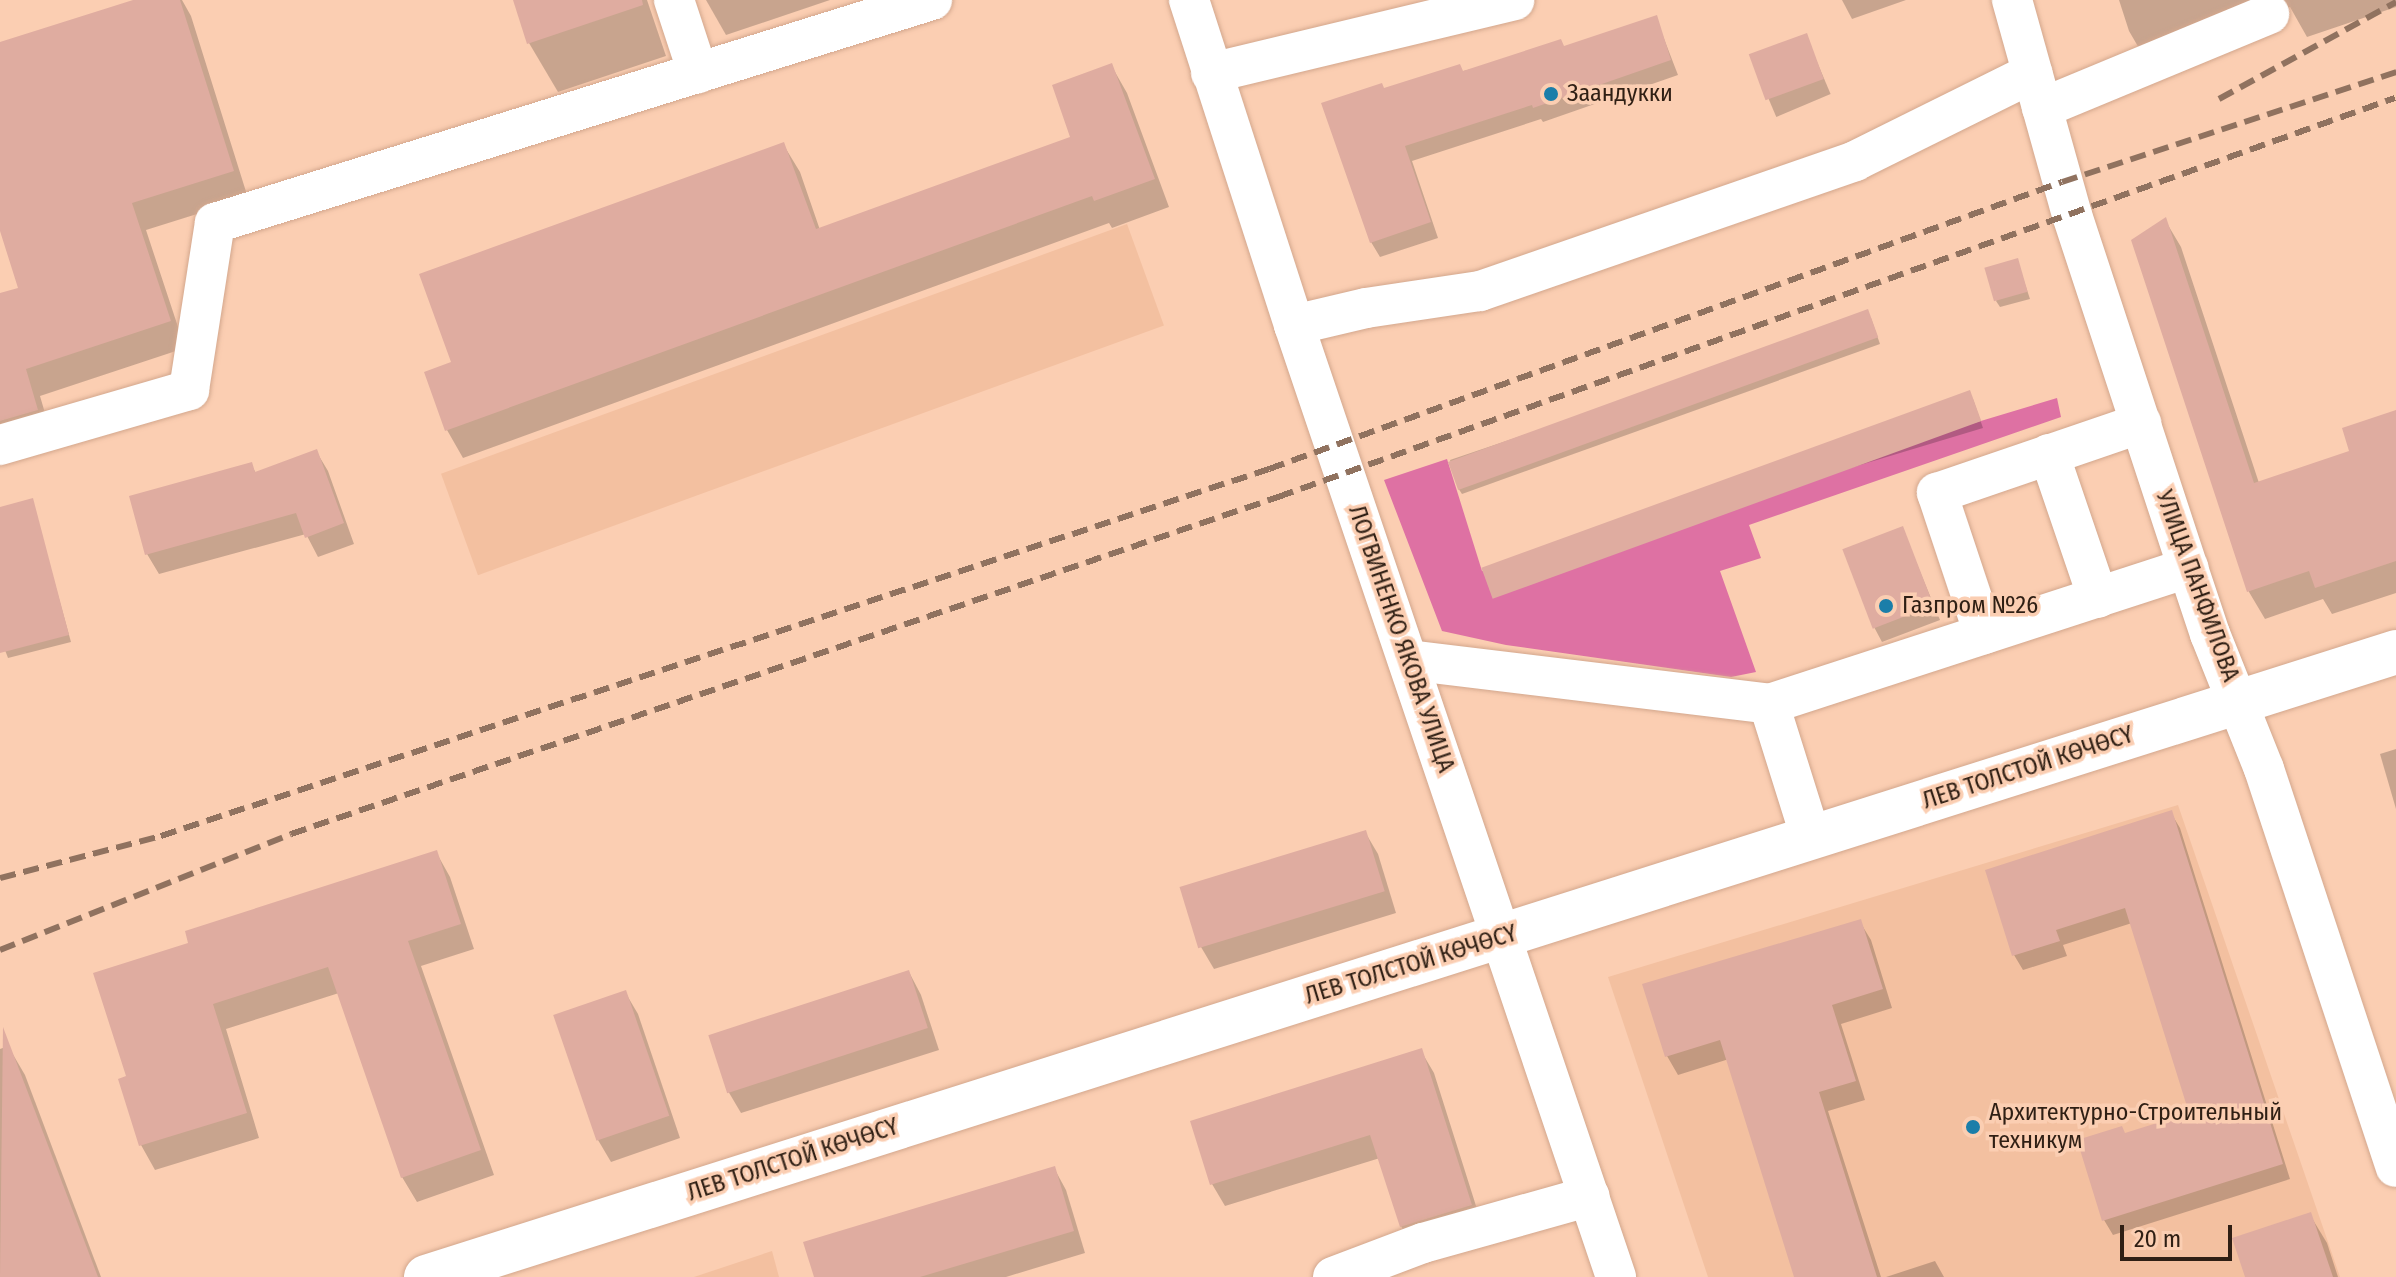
<!DOCTYPE html>
<meta charset="utf-8">
<style>
body{margin:0}
#map{position:relative;width:2396px;height:1277px;overflow:hidden;background:#fbceb2;font-family:"Fira Sans Condensed",sans-serif}
div>[style]{position:absolute}
[style*='--x']{left:calc(var(--x)*1px);top:calc(var(--y)*1px);width:calc(var(--w)*1px);rotate:calc(var(--a)*1deg)}
.built>*{inset:0;background:#f3c0a0;transform-origin:0 0}
.forest>*{inset:0;background:#de71a3}
.shadow>*{inset:0;background:#0003;transform-origin:0 0}
.building>*{inset:0;background:#dfaca0;transform-origin:0 0}
.roads{filter:drop-shadow(0 0 2px #d3a78d) drop-shadow(0 0 2px #d3a78d)}
.minor>*{height:40px;margin:-20px;padding:0 20px;transform-origin:20px;border-radius:20px;background:#fff}
.major>*{height:44px;margin:-22px;padding:0 22px;transform-origin:22px;border-radius:22px;background:#fff}
.rail>*{height:6px;margin-top:-3px;transform-origin:0;background:repeating-linear-gradient(90deg,#90725f 0 16px,transparent 0 24px)}
.dots>*{width:22px;height:22px;translate:-50% -50%;box-sizing:border-box;border:4px solid #fbceb2;border-radius:50%}
span{translate:-50% -50%;white-space:nowrap;text-align:center;line-height:1.15;-webkit-text-stroke:7px #fbceb2;paint-order:stroke}
.poi-label{font-size:24px;color:#2f1f14}
.left{translate:0 -50%;text-align:left}
.street-label{font-size:24px;color:#2f1f14}
.scale{position:absolute;left:2120px;top:1225px;width:112px;height:36px;box-sizing:border-box;border:4px solid #2f1f14;border-top:0;padding-left:10px;font-size:24px;line-height:28px;white-space:nowrap;color:#2f1f14;-webkit-text-stroke:6px #fbceb2;paint-order:stroke}
</style>
<div id="map">
<div class="built">
<div style="left:1127px;top:224px;width:108px;height:730px;rotate:70deg"></div>
<div style="clip-path:polygon(2178px 805px,2340px 1277px,1708px 1277px,1608px 977px)"></div>
<div style="clip-path:polygon(772px 1251px,779px 1277px,694px 1277px)"></div>
</div>
<div class="forest">
<div style="clip-path:polygon(2057px 398px,2061px 417px,1749px 525px,1761px 558px,1720px 571px,1756px 672px,1731px 677px,1506px 645px,1442px 631px,1384px 480px,1447px 459px,1482px 571px)"></div>
</div>
<div class="shadow">
<div style="clip-path:polygon(139px 0,182px 0,191px 16px,248px 198px,146px 230px,185px 348px,40px 396px,52px 437px,0 455px,0 295px,20px 289px,0 224px,0 44px)"></div>
<div style="clip-path:polygon(515px 0,647px 0,666px 56px,558px 92px,529px 43px)"></div>
<div style="clip-path:polygon(706px 0,830px 0,726px 35px)"></div>
<div style="clip-path:polygon(1842px 0,1906px 0,1852px 19px)"></div>
<div style="clip-path:polygon(2119px 0,2396px 0,2396px 7px,2307px 37px,2290px 7px,2143px 55px,2129px 31px)"></div>
<div style="clip-path:polygon(1656px 18px,1678px 75px,1543px 122px,1541px 119px,1412px 161px,1438px 238px,1380px 257px,1371px 242px,1384px 90px,1564px 47px)"></div>
<div style="left:1806px;top:36px;width:63px;height:59px;rotate:67deg"></div>
<div style="clip-path:polygon(1111px 65px,1127px 93px,1169px 207px,1112px 228px,1109px 223px,463px 458px,447px 430px,454px 364px,783px 144px,800px 172px,820px 230px,1073px 138px)"></div>
<div style="clip-path:polygon(2165px 220px,2181px 247px,2259px 483px,2351px 452px,2396px 412px,2396px 593px,2332px 614px,2323px 599px,2265px 619px,2249px 592px,2133px 241px)"></div>
<div style="clip-path:polygon(2017px 260px,2030px 299px,2000px 307px,1996px 301px)"></div>
<div style="clip-path:polygon(1871px 318px,1880px 344px,1462px 494px,1458px 488px,1450px 460px)"></div>
<div style="clip-path:polygon(1973px 399px,1983px 428px,1488px 577px,1484px 570px)"></div>
<div style="clip-path:polygon(316px 451px,328px 471px,354px 544px,318px 557px,306px 534px,159px 574px,147px 554px,251px 465px,256px 473px)"></div>
<div style="clip-path:polygon(32px 501px,71px 642px,8px 658px,0 637px,0 509px)"></div>
<div style="clip-path:polygon(1902px 528px,1940px 620px,1882px 642px,1874px 627px)"></div>
<div style="clip-path:polygon(2396px 749px,2396px 809px,2380px 754px)"></div>
<div style="clip-path:polygon(2171px 813px,2180px 828px,2290px 1179px,2113px 1235px,2104px 1220px,2125px 1135px,2192px 1114px,2132px 923px,2063px 945px,2067px 956px,2023px 970px,2014px 955px,1988px 871px)"></div>
<div style="clip-path:polygon(1365px 832px,1378px 854px,1396px 913px,1214px 969px,1201px 947px)"></div>
<div style="clip-path:polygon(436px 852px,450px 877px,474px 949px,421px 966px,494px 1175px,417px 1202px,402px 1177px,339px 993px,226px 1029px,259px 1138px,155px 1170px,141px 1145px,128px 1077px,191px 944px)"></div>
<div style="clip-path:polygon(1860px 922px,1871px 940px,1892px 1008px,1841px 1024px,1865px 1100px,1828px 1111px,1881px 1277px,1797px 1277px,1729px 1059px,1678px 1075px,1667px 1056px,1645px 985px)"></div>
<div style="clip-path:polygon(909px 972px,921px 995px,939px 1050px,741px 1113px,728px 1091px)"></div>
<div style="clip-path:polygon(625px 992px,638px 1014px,680px 1138px,611px 1162px,598px 1140px,556px 1016px)"></div>
<div style="clip-path:polygon(8px 1046px,25px 1075px,101px 1277px,0 1277px,0 1049px)"></div>
<div style="clip-path:polygon(1421px 1051px,1434px 1073px,1483px 1228px,1414px 1249px,1401px 1226px,1380px 1158px,1225px 1206px,1212px 1184px)"></div>
<div style="clip-path:polygon(1054px 1168px,1066px 1190px,1085px 1253px,1006px 1277px,816px 1277px)"></div>
<div style="clip-path:polygon(2310px 1215px,2327px 1243px,2338px 1277px,2247px 1277px)"></div>
<div style="clip-path:polygon(1935px 1261px,1944px 1277px,1886px 1277px)"></div>
</div>
<div class="building">
<div style="clip-path:polygon(133px 0,180px 0,234px 171px,132px 203px,171px 321px,26px 369px,38px 410px,0 421px,0 293px,18px 288px,0 231px,0 42px)"></div>
<div style="clip-path:polygon(513px 0,642px 0,643px 5px,527px 44px)"></div>
<div style="clip-path:polygon(1657px 15px,1671px 60px,1533px 108px,1532px 105px,1405px 146px,1431px 222px,1370px 243px,1321px 103px,1382px 83px,1384px 88px,1460px 64px,1463px 71px,1561px 39px,1564px 46px)"></div>
<div style="left:1807px;top:33px;width:49px;height:62px;rotate:70deg"></div>
<div style="clip-path:polygon(1112px 63px,1155px 179px,1094px 201px,1092px 196px,445px 431px,424px 372px,451px 362px,419px 274px,784px 142px,816px 229px,1070px 137px,1052px 85px)"></div>
<div style="clip-path:polygon(2166px 217px,2254px 483px,2349px 451px,2342px 428px,2396px 410px,2396px 561px,2315px 588px,2309px 571px,2247px 592px,2131px 240px)"></div>
<div style="left:2018px;top:258px;width:35px;height:35px;rotate:74deg"></div>
<div style="left:1868px;top:309px;width:30px;height:447px;rotate:70deg"></div>
<div style="left:1970px;top:390px;width:33px;height:520px;rotate:70deg"></div>
<div style="clip-path:polygon(317px 449px,344px 523px,305px 538px,296px 513px,145px 555px,129px 496px,252px 462px,255px 472px)"></div>
<div style="clip-path:polygon(33px 498px,69px 635px,0 653px,0 507px)"></div>
<div style="left:1903px;top:526px;width:85px;height:65px;rotate:69deg"></div>
<div style="clip-path:polygon(2172px 810px,2283px 1164px,2102px 1221px,2077px 1140px,2122px 1126px,2125px 1133px,2189px 1113px,2125px 908px,2056px 930px,2060px 941px,2012px 956px,1985px 870px)"></div>
<div style="left:1366px;top:830px;width:64px;height:195px;rotate:73deg"></div>
<div style="clip-path:polygon(437px 850px,461px 924px,408px 941px,481px 1150px,401px 1178px,328px 967px,213px 1004px,247px 1113px,139px 1146px,118px 1079px,126px 1076px,93px 973px,188px 943px,185px 931px)"></div>
<div style="clip-path:polygon(1861px 919px,1883px 989px,1832px 1005px,1856px 1081px,1819px 1092px,1877px 1277px,1794px 1277px,1720px 1040px,1665px 1057px,1642px 984px)"></div>
<div style="left:909px;top:970px;width:61px;height:211px;rotate:72deg"></div>
<div style="left:626px;top:990px;width:133px;height:77px;rotate:71deg"></div>
<div style="clip-path:polygon(3px 1027px,98px 1277px,0 1277px)"></div>
<div style="clip-path:polygon(1422px 1048px,1472px 1205px,1400px 1227px,1370px 1135px,1210px 1185px,1190px 1121px)"></div>
<div style="clip-path:polygon(1055px 1166px,1074px 1231px,920px 1277px,814px 1277px,803px 1242px)"></div>
<div style="clip-path:polygon(2311px 1212px,2333px 1277px,2245px 1277px,2232px 1238px)"></div>
</div>
<div class="roads">
<div class="minor">
<div style="--x:674;--y:0;--w:77;--a:71.8"></div>
<div style="--x:1189;--y:0;--w:342;--a:72.1"></div>
<div style="--x:1294;--y:325;--w:1005;--a:71.31"></div>
<div style="--x:2012;--y:0;--w:223;--a:74.4"></div>
<div style="--x:2072;--y:215;--w:372;--a:71.8"></div>
<div style="--x:2188;--y:568;--w:70;--a:71.6"></div>
<div style="--x:2210;--y:634;--w:145;--a:68.2"></div>
<div style="--x:2264;--y:769;--w:419;--a:71.7"></div>
<div style="--x:1211;--y:73;--w:312;--a:-13.5"></div>
<div style="--x:2042;--y:108;--w:246;--a:-22.5"></div>
<div style="--x:1294;--y:325;--w:74;--a:-13.3"></div>
<div style="--x:1366;--y:308;--w:115;--a:-8.5"></div>
<div style="--x:1480;--y:291;--w:397;--a:-19.1"></div>
<div style="--x:1855;--y:161;--w:198;--a:-26.4"></div>
<div style="--x:0;--y:445;--w:197;--a:-16.2"></div>
<div style="--x:189;--y:390;--w:169;--a:-81.2"></div>
<div style="--x:215;--y:223;--w:751;--a:-17.28"></div>
<div style="--x:2049;--y:454;--w:152;--a:71.2"></div>
<div style="--x:1984;--y:634;--w:149;--a:-108.4"></div>
<div style="--x:1937;--y:493;--w:216;--a:-18.9"></div>
<div style="--x:1408;--y:660;--w:364;--a:6.9"></div>
<div style="--x:1769;--y:704;--w:441;--a:-18"></div>
<div style="--x:1769;--y:704;--w:140;--a:72.6"></div>
<div style="--x:1333;--y:1277;--w:96;--a:-20.7"></div>
<div style="--x:1423;--y:1243;--w:173;--a:-15.7"></div>
</div>
<div class="major">
<div style="--x:426;--y:1277;--w:2067;--a:-17.6"></div>
</div>
</div>
<div class="rail">
<div style="--x:2219;--y:99;--w:202;--a:-28.7"></div>
<div style="--x:0;--y:878;--w:166;--a:-14.6"></div>
<div style="--x:161;--y:836;--w:1167;--a:-18.33"></div>
<div style="--x:1269;--y:469;--w:843;--a:-19.9"></div>
<div style="--x:2062;--y:182;--w:352;--a:-18.2"></div>
<div style="--x:0;--y:950;--w:313;--a:-21.7"></div>
<div style="--x:291;--y:834;--w:1043;--a:-18.85"></div>
<div style="--x:1278;--y:497;--w:1186;--a:-19.66"></div>
</div>
<div class="dots">
<div style="left:1551px;top:94px;background:#1b7ea9"></div>
<div style="left:1886px;top:606px;background:#1b7ea9"></div>
<div style="left:1973px;top:1127px;background:#1b7ea9"></div>
</div>
<div class="poi-label">
<span class="left" style="left:1567px;top:94px">Заандукки</span>
<span class="left" style="left:1902px;top:606px">Газпром №26</span>
<span class="left" style="left:1989px;top:1127px">Архитектурно-Строительный<br>техникум</span>
</div>
<div class="street-label">
<span style="left:2197px;top:586px;rotate:70deg">УЛИЦА ПАНФИЛОВА</span>
<span style="left:1401px;top:639px;rotate:71deg">ЛОГВИНЕНКО ЯКОВА УЛИЦА</span>
<span style="left:2028px;top:768px;rotate:-18deg">ЛЕВ ТОЛСТОЙ КӨЧӨСҮ</span>
<span style="left:1411px;top:965px;rotate:-17deg">ЛЕВ ТОЛСТОЙ КӨЧӨСҮ</span>
<span style="left:793px;top:1160px;rotate:-18deg">ЛЕВ ТОЛСТОЙ КӨЧӨСҮ</span>
</div>
<div class="scale">20 m</div>
</div>
